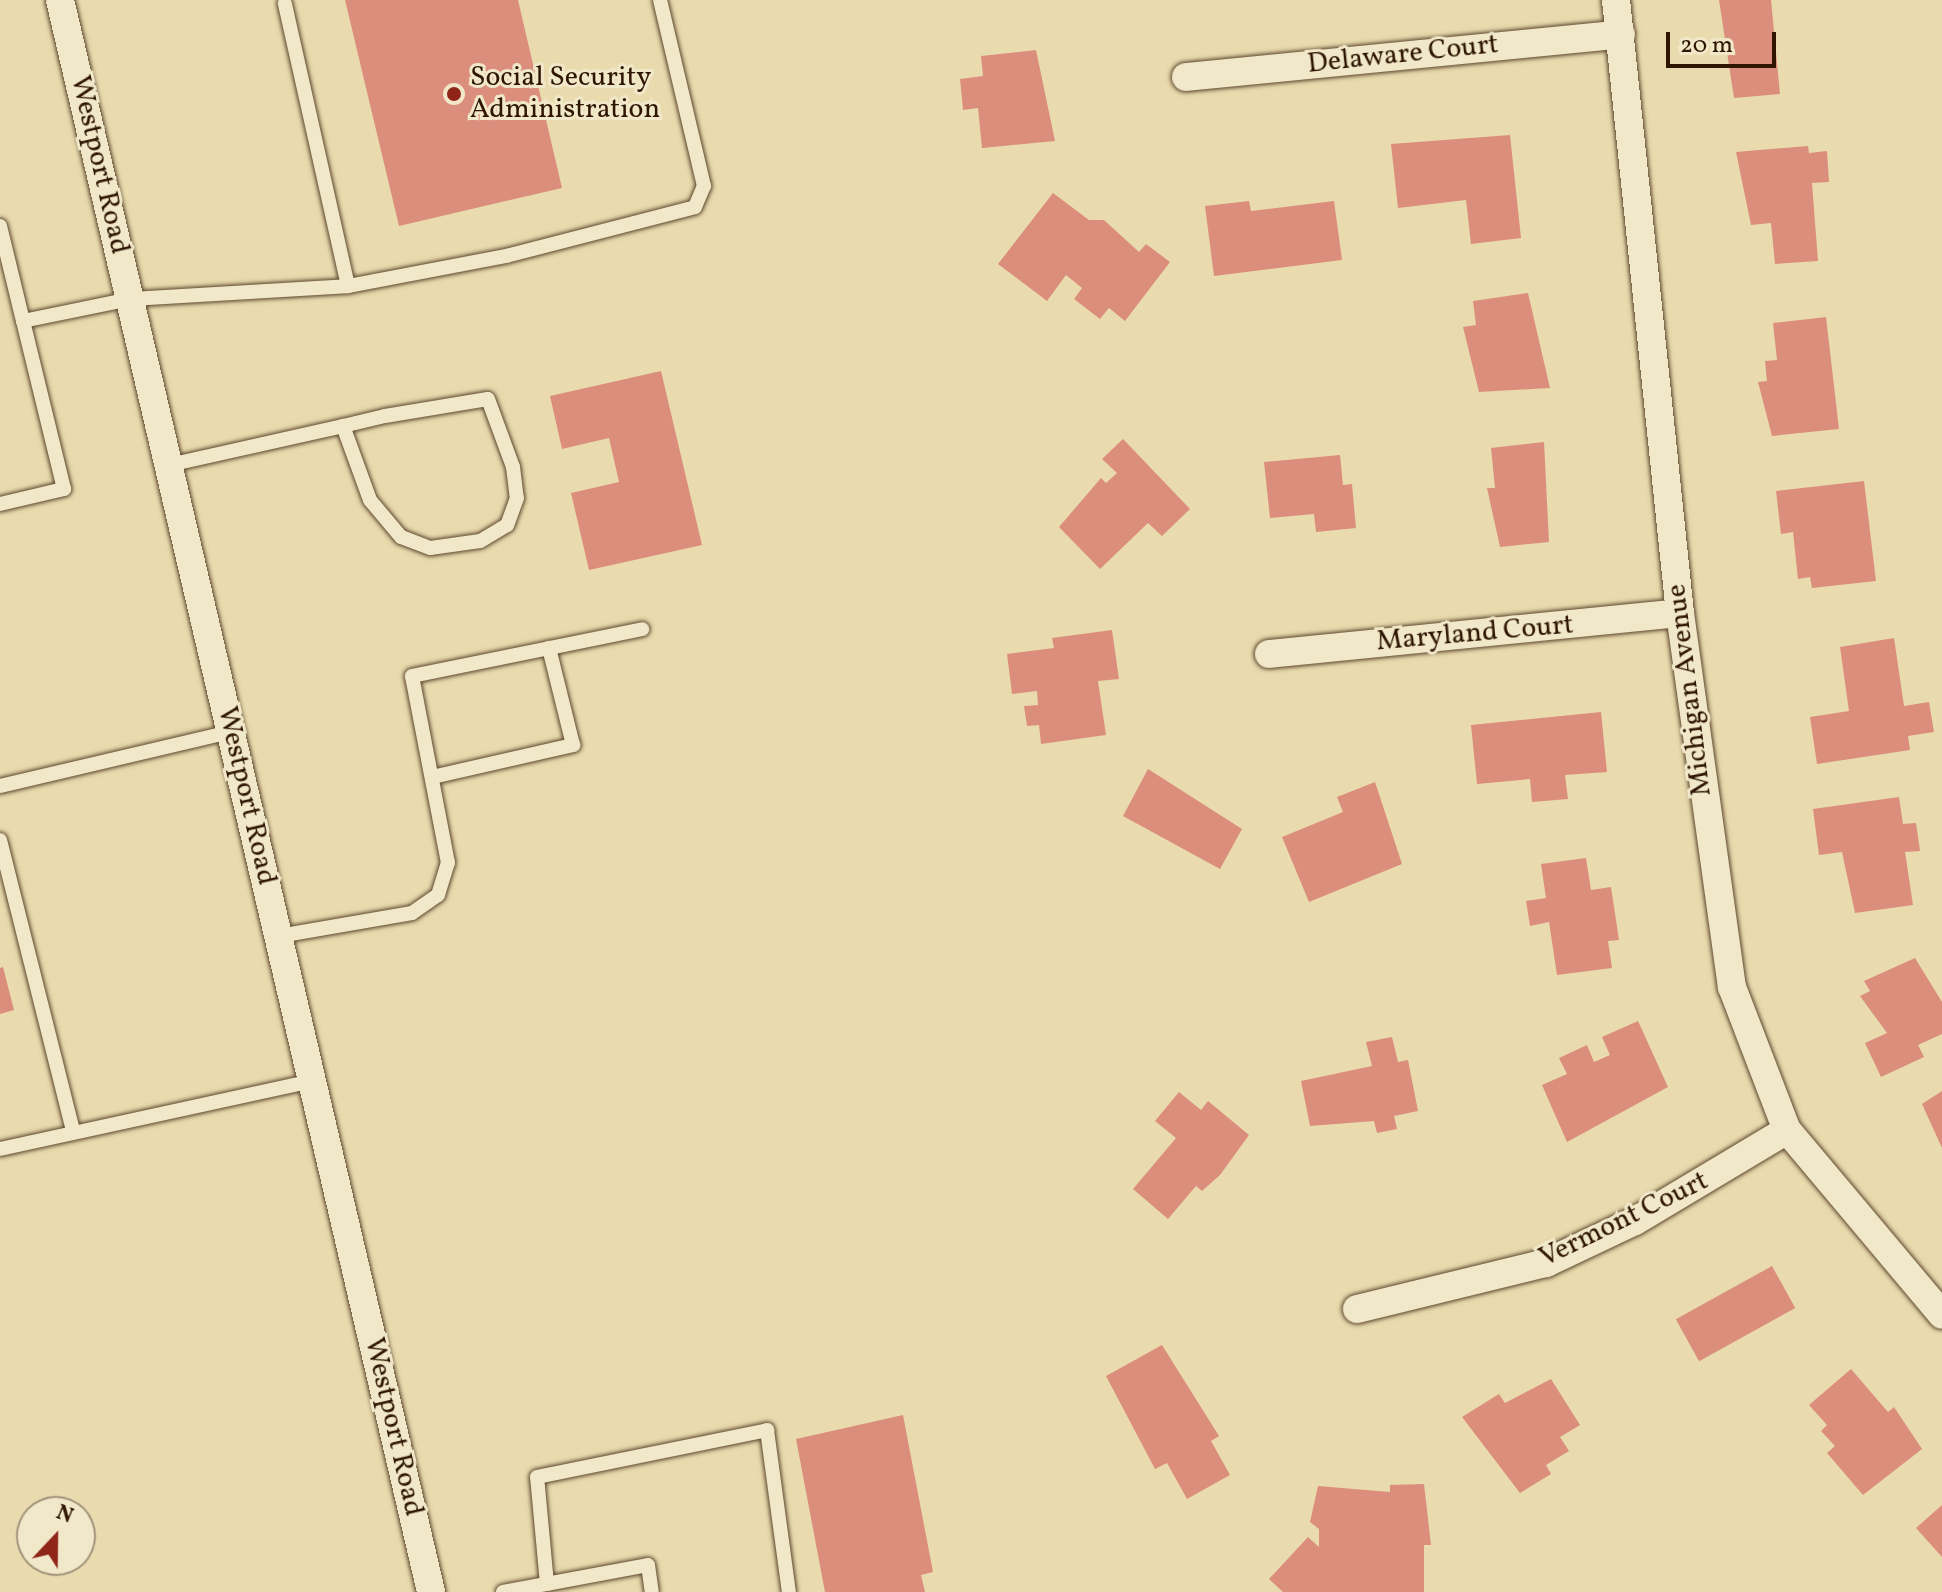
<!DOCTYPE html>
<style>
body{margin:0}
#map{position:relative;width:1942px;height:1592px;overflow:hidden;background:#e9dbae;font-family:Vollkorn,serif}
div>[style]{position:absolute}
[style*='--x']{left:calc(var(--x)*1px);top:calc(var(--y)*1px);width:calc(var(--w)*1px);rotate:calc(var(--a)*1deg)}
.building>*{inset:0;background:#dc8e7d;transform-origin:0 0}
.roads{filter:drop-shadow(0 0 2px #5e472e) drop-shadow(0 0 2px #5e472e)}
.lane>*{height:14px;margin:-7px;padding:0 7px;transform-origin:7px;border-radius:7px;background:#f1e8ca}
.street>*{height:28px;margin:-14px;padding:0 14px;transform-origin:14px;border-radius:14px;background:#f1e8ca}
.dots>*{width:22px;height:22px;translate:-50% -50%;box-sizing:border-box;border:4px solid #f1e8ca;border-radius:50%}
span{translate:-50% -50%;white-space:nowrap;text-align:center;line-height:1.15;-webkit-text-stroke:6px #f1e8ca;paint-order:stroke}
.street-label{font-size:28px;color:#2f1603}
.poi-label{font-size:28px;color:#2f1603}
.left{translate:0 -50%;text-align:left}
.north{position:absolute;left:16px;top:1496px;width:80px;height:80px;box-sizing:border-box;background:#f1e8ca;border:2px solid #a3947a;border-radius:50%;rotate:22deg;font-size:22px;font-weight:700;line-height:32px;text-align:center;color:#2f1603}
.north::after{content:'';display:block;margin:auto;width:28px;height:36px;background:#8f2418;clip-path:polygon(50% 0,100% 100%,50% 72%,0 100%)}
.scale{position:absolute;left:1666px;top:32px;width:110px;height:36px;box-sizing:border-box;border:4px solid #2f1603;border-top:0;padding-left:10px;font-size:24px;line-height:28px;white-space:nowrap;color:#2f1603;-webkit-text-stroke:6px #f1e8ca;paint-order:stroke}
</style>
<div id="map">
<div class="building">
<div style="clip-path:polygon(345px 0,518px 0,562px 188px,399px 226px)"></div>
<div style="clip-path:polygon(1719px 0,1771px 0,1780px 94px,1734px 98px)"></div>
<div style="clip-path:polygon(1036px 50px,1055px 141px,982px 148px,978px 108px,963px 110px,960px 79px,983px 76px,981px 56px)"></div>
<div style="clip-path:polygon(1510px 135px,1521px 238px,1471px 244px,1466px 200px,1398px 208px,1391px 144px)"></div>
<div style="clip-path:polygon(1808px 146px,1809px 153px,1827px 151px,1829px 182px,1812px 183px,1818px 261px,1775px 264px,1771px 223px,1751px 225px,1736px 152px)"></div>
<div style="clip-path:polygon(1053px 193px,1089px 220px,1104px 220px,1139px 252px,1146px 244px,1170px 262px,1125px 321px,1109px 308px,1100px 319px,1074px 299px,1082px 288px,1066px 275px,1047px 301px,998px 264px)"></div>
<div style="clip-path:polygon(1249px 201px,1251px 211px,1334px 201px,1342px 260px,1214px 276px,1205px 206px)"></div>
<div style="clip-path:polygon(1528px 293px,1550px 388px,1479px 392px,1463px 327px,1476px 325px,1473px 301px)"></div>
<div style="clip-path:polygon(1826px 317px,1839px 429px,1772px 436px,1758px 382px,1767px 381px,1765px 361px,1777px 360px,1773px 323px)"></div>
<div style="clip-path:polygon(661px 371px,702px 545px,589px 570px,571px 493px,619px 482px,609px 438px,562px 449px,550px 396px)"></div>
<div style="clip-path:polygon(1123px 439px,1190px 509px,1162px 536px,1148px 523px,1100px 569px,1059px 527px,1101px 478px,1106px 483px,1117px 473px,1102px 459px)"></div>
<div style="clip-path:polygon(1544px 442px,1549px 542px,1500px 547px,1487px 488px,1495px 488px,1491px 448px)"></div>
<div style="clip-path:polygon(1340px 455px,1343px 485px,1352px 484px,1356px 528px,1316px 532px,1314px 514px,1270px 518px,1264px 462px)"></div>
<div style="clip-path:polygon(1864px 481px,1876px 581px,1812px 588px,1810px 577px,1798px 579px,1793px 532px,1781px 534px,1776px 491px)"></div>
<div style="clip-path:polygon(1112px 630px,1119px 679px,1098px 681px,1106px 735px,1041px 744px,1039px 725px,1027px 726px,1024px 706px,1038px 705px,1037px 691px,1012px 694px,1007px 654px,1054px 648px,1052px 638px)"></div>
<div style="clip-path:polygon(1894px 638px,1904px 706px,1929px 702px,1934px 732px,1908px 736px,1910px 750px,1817px 764px,1810px 717px,1849px 711px,1840px 647px)"></div>
<div style="clip-path:polygon(1601px 712px,1607px 772px,1565px 775px,1568px 799px,1532px 802px,1530px 779px,1477px 784px,1471px 725px)"></div>
<div style="clip-path:polygon(1148px 769px,1242px 829px,1220px 869px,1123px 816px)"></div>
<div style="clip-path:polygon(1375px 782px,1402px 864px,1309px 902px,1282px 837px,1343px 812px,1337px 797px)"></div>
<div style="clip-path:polygon(1899px 797px,1903px 824px,1916px 823px,1920px 851px,1905px 852px,1913px 905px,1855px 913px,1842px 852px,1819px 855px,1813px 809px)"></div>
<div style="clip-path:polygon(1586px 858px,1591px 890px,1611px 887px,1619px 940px,1608px 941px,1612px 968px,1557px 975px,1549px 922px,1530px 926px,1526px 901px,1546px 898px,1541px 864px)"></div>
<div style="clip-path:polygon(1915px 958px,1942px 1002px,1942px 1034px,1918px 1045px,1924px 1057px,1881px 1077px,1865px 1043px,1887px 1033px,1860px 996px,1870px 991px,1864px 981px)"></div>
<div style="clip-path:polygon(3px 967px,14px 1010px,0 1014px,0 968px)"></div>
<div style="clip-path:polygon(1638px 1021px,1668px 1087px,1567px 1142px,1542px 1085px,1567px 1074px,1559px 1058px,1587px 1045px,1594px 1062px,1610px 1055px,1602px 1037px)"></div>
<div style="clip-path:polygon(1392px 1037px,1398px 1062px,1408px 1060px,1418px 1111px,1394px 1116px,1397px 1129px,1377px 1133px,1374px 1121px,1310px 1126px,1301px 1081px,1372px 1066px,1366px 1042px)"></div>
<div style="clip-path:polygon(1942px 1091px,1942px 1148px,1922px 1104px)"></div>
<div style="clip-path:polygon(1179px 1092px,1201px 1110px,1208px 1101px,1249px 1135px,1220px 1175px,1202px 1191px,1196px 1186px,1168px 1219px,1133px 1189px,1176px 1138px,1155px 1121px)"></div>
<div style="left:1772px;top:1266px;width:48px;height:110px;rotate:61deg"></div>
<div style="clip-path:polygon(1162px 1345px,1219px 1436px,1211px 1441px,1230px 1475px,1187px 1499px,1167px 1463px,1155px 1469px,1106px 1376px)"></div>
<div style="clip-path:polygon(1851px 1369px,1888px 1412px,1894px 1407px,1922px 1449px,1863px 1495px,1827px 1453px,1835px 1446px,1821px 1431px,1827px 1425px,1809px 1405px)"></div>
<div style="clip-path:polygon(1551px 1379px,1580px 1425px,1560px 1437px,1569px 1451px,1546px 1465px,1551px 1474px,1520px 1493px,1462px 1417px,1499px 1394px,1505px 1403px)"></div>
<div style="clip-path:polygon(903px 1415px,933px 1572px,921px 1575px,925px 1592px,825px 1592px,796px 1439px)"></div>
<div style="clip-path:polygon(1424px 1484px,1431px 1545px,1424px 1545px,1424px 1592px,1283px 1592px,1269px 1579px,1308px 1537px,1319px 1547px,1319px 1529px,1310px 1522px,1318px 1486px,1390px 1492px,1390px 1485px)"></div>
<div style="clip-path:polygon(1942px 1505px,1942px 1557px,1916px 1528px)"></div>
</div>
<div class="roads">
<div class="lane">
<div style="--x:0;--y:226;--w:98;--a:76.4"></div>
<div style="--x:23;--y:321;--w:109;--a:-11.6"></div>
<div style="--x:130;--y:299;--w:218;--a:-3.4"></div>
<div style="--x:348;--y:286;--w:290;--a:-102.6"></div>
<div style="--x:348;--y:286;--w:161;--a:-10.8"></div>
<div style="--x:506;--y:256;--w:195;--a:-14.5"></div>
<div style="--x:695;--y:207;--w:23;--a:-67"></div>
<div style="--x:704;--y:186;--w:191;--a:-103.3"></div>
<div style="--x:169;--y:465;--w:178;--a:-12.6"></div>
<div style="--x:343;--y:426;--w:43;--a:-13.4"></div>
<div style="--x:385;--y:416;--w:104;--a:-9.4"></div>
<div style="--x:488;--y:399;--w:72;--a:69.8"></div>
<div style="--x:513;--y:467;--w:31;--a:83"></div>
<div style="--x:517;--y:498;--w:29;--a:110"></div>
<div style="--x:507;--y:525;--w:31;--a:149"></div>
<div style="--x:480;--y:541;--w:50;--a:172"></div>
<div style="--x:430;--y:548;--w:31;--a:-159"></div>
<div style="--x:401;--y:537;--w:48;--a:-130"></div>
<div style="--x:370;--y:500;--w:79;--a:-110"></div>
<div style="--x:0;--y:504;--w:66;--a:-13.2"></div>
<div style="--x:64;--y:489;--w:173;--a:-103.7"></div>
<div style="--x:432;--y:777;--w:145;--a:-12.8"></div>
<div style="--x:573;--y:745;--w:100;--a:-103.9"></div>
<div style="--x:0;--y:786;--w:237;--a:-13.2"></div>
<div style="--x:0;--y:840;--w:300;--a:75.9"></div>
<div style="--x:279;--y:936;--w:135;--a:-9.8"></div>
<div style="--x:412;--y:913;--w:32;--a:-35"></div>
<div style="--x:438;--y:895;--w:34;--a:-73"></div>
<div style="--x:448;--y:863;--w:190;--a:-100.9"></div>
<div style="--x:412;--y:676;--w:235;--a:-11.5"></div>
<div style="--x:0;--y:1149;--w:319;--a:-12.3"></div>
<div style="--x:547;--y:1584;--w:107;--a:-95.3"></div>
<div style="--x:537;--y:1477;--w:235;--a:-11.5"></div>
<div style="--x:767;--y:1430;--w:163;--a:82.3"></div>
<div style="--x:503;--y:1592;--w:147;--a:-10.5"></div>
<div style="--x:648;--y:1565;--w:27;--a:82"></div>
</div>
<div class="street">
<div style="--x:60;--y:0;--w:1635;--a:76.88"></div>
<div style="--x:1616;--y:0;--w:616;--a:84.04"></div>
<div style="--x:1680;--y:613;--w:378;--a:82.1"></div>
<div style="--x:1732;--y:987;--w:153;--a:69"></div>
<div style="--x:1787;--y:1130;--w:241;--a:50"></div>
<div style="--x:1186;--y:77;--w:437;--a:-5.6"></div>
<div style="--x:1269;--y:654;--w:413;--a:-5.7"></div>
<div style="--x:1357;--y:1309;--w:195;--a:-13.7"></div>
<div style="--x:1546;--y:1263;--w:98;--a:-25.3"></div>
<div style="--x:1635;--y:1221;--w:177;--a:-30.9"></div>
</div>
</div>
<div class="dots">
<div style="left:454px;top:94px;background:#8f2418"></div>
</div>
<div class="street-label">
<span style="left:1403px;top:55px;rotate:-6deg">Delaware Court</span>
<span style="left:99px;top:165px;rotate:77deg">Westport Road</span>
<span style="left:1475px;top:634px;rotate:-5deg">Maryland Court</span>
<span style="left:1690px;top:690px;rotate:-97deg">Michigan Avenue</span>
<span style="left:246px;top:796px;rotate:77deg">Westport Road</span>
<span style="left:1624px;top:1220px;rotate:-26deg">Vermont Court</span>
<span style="left:393px;top:1427px;rotate:77deg">Westport Road</span>
</div>
<div class="poi-label">
<span class="left" style="left:470px;top:94px">Social Security<br>Administration</span>
</div>
<div class="north">N</div>
<div class="scale">20 m</div>
</div>
